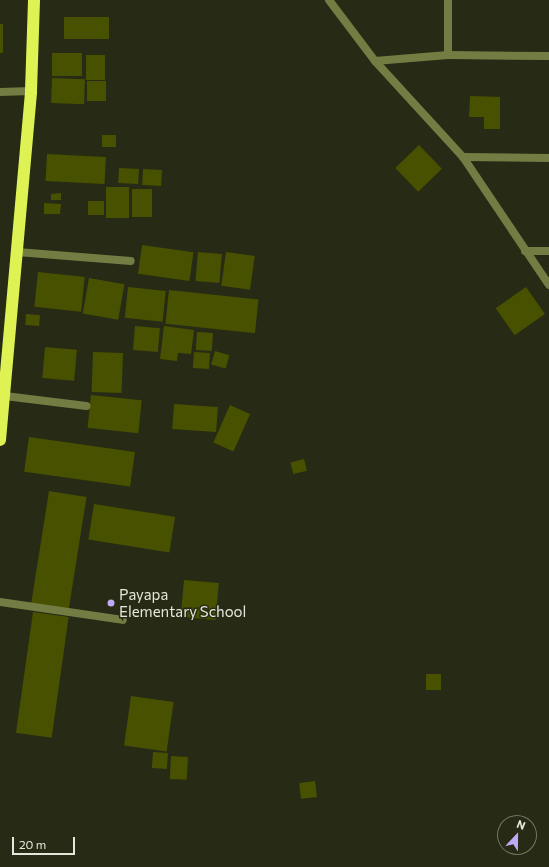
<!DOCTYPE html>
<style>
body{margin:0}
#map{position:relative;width:549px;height:867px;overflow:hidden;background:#272a14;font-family:Commissioner,sans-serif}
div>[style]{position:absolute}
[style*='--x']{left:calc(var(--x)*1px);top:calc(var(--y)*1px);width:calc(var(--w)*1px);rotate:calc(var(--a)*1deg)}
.building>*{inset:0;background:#485100;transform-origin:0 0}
.lane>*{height:8px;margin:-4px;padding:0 4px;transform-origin:4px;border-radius:4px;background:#737c43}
.street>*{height:8px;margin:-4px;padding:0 4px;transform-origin:4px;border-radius:4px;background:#737c43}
.highway>*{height:12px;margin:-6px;padding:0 6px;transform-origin:6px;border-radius:6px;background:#def353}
.dots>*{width:11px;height:11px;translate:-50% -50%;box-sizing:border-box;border:2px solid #272a14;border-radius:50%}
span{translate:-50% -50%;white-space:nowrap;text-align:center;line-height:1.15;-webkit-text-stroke:3px #272a14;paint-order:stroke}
.poi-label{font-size:15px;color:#e4e7d9}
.left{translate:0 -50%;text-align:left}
.north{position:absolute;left:497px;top:815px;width:40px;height:40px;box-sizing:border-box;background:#272a14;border:1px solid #737663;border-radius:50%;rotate:22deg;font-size:11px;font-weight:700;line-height:16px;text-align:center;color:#e4e7d9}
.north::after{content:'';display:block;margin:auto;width:14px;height:18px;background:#bea9f5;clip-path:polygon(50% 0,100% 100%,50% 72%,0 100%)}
.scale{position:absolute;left:12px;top:837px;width:63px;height:18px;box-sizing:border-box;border:2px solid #e4e7d9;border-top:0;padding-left:5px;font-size:12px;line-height:14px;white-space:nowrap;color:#e4e7d9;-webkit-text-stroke:3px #272a14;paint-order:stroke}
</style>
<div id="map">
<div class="building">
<div style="left:64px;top:17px;width:45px;height:22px"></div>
<div style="left:0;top:24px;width:3px;height:29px"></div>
<div style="left:52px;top:53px;width:30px;height:23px"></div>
<div style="left:86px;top:55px;width:19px;height:25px"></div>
<div style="left:52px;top:78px;width:33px;height:25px;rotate:2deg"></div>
<div style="left:106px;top:81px;width:20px;height:19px;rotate:90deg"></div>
<div style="clip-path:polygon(470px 96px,500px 97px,500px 129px,484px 129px,484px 117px,469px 117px)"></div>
<div style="left:102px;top:135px;width:14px;height:12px"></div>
<div style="left:419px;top:145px;width:33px;height:33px;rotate:46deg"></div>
<div style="left:47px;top:154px;width:59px;height:27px;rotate:3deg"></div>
<div style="left:119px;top:168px;width:20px;height:15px;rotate:3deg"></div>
<div style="left:143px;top:169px;width:19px;height:16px;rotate:3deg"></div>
<div style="left:106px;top:187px;width:23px;height:31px"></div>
<div style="left:132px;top:189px;width:20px;height:28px"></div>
<div style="clip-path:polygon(61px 193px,61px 200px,51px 200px,51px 194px)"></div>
<div style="left:88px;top:201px;width:16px;height:14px"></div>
<div style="clip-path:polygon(44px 203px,61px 204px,60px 214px,44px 214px)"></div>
<div style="left:142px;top:245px;width:52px;height:29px;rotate:8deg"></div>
<div style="left:198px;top:252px;width:24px;height:29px;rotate:5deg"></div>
<div style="left:226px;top:252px;width:29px;height:34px;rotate:8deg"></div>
<div style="left:38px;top:272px;width:47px;height:35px;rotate:6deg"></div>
<div style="left:89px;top:278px;width:36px;height:36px;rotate:10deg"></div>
<div style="left:128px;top:287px;width:38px;height:31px;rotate:6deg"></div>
<div style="left:526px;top:287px;width:33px;height:37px;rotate:55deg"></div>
<div style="left:169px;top:290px;width:90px;height:34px;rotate:6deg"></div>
<div style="left:26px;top:314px;width:14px;height:11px;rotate:4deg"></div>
<div style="left:135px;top:326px;width:25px;height:24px;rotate:5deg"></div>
<div style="clip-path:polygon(164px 326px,194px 330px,191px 354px,178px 353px,177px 361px,160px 359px)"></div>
<div style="left:197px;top:332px;width:16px;height:18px;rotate:4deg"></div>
<div style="left:45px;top:347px;width:32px;height:31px;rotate:5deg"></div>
<div style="left:215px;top:351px;width:15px;height:14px;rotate:16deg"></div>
<div style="left:93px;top:352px;width:30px;height:40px;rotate:2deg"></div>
<div style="left:194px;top:352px;width:16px;height:16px;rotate:4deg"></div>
<div style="left:91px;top:395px;width:51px;height:33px;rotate:6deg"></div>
<div style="left:174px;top:404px;width:44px;height:25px;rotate:4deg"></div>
<div style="left:230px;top:405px;width:22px;height:41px;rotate:24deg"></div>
<div style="left:29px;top:437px;width:107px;height:35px;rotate:8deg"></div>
<div style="left:304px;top:459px;width:12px;height:14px;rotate:76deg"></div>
<div style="left:49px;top:491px;width:38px;height:115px;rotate:9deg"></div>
<div style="left:94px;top:504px;width:82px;height:36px;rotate:9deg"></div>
<div style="left:184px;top:580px;width:35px;height:37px;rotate:5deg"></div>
<div style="left:33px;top:612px;width:36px;height:122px;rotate:8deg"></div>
<div style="left:426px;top:674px;width:15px;height:16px"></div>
<div style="left:131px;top:696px;width:43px;height:50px;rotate:8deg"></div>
<div style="left:153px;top:752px;width:15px;height:16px;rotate:4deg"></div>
<div style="left:171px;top:756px;width:17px;height:23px;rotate:3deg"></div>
<div style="left:315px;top:781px;width:16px;height:16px;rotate:83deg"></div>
</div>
<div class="lane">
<div style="--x:17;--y:252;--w:114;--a:4.5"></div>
<div style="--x:5;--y:396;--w:82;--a:7"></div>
<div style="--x:0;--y:602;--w:124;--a:8.3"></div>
</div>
<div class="street">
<div style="--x:329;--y:0;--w:76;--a:53"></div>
<div style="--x:375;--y:61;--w:130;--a:47.5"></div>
<div style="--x:463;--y:157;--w:154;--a:56.1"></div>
<div style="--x:448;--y:55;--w:55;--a:-90"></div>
<div style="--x:375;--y:61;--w:73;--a:-4.7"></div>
<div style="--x:448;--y:55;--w:101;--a:0.6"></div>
<div style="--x:0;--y:92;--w:31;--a:-2"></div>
<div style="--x:463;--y:157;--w:86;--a:0.7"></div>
<div style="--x:525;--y:251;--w:24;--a:0"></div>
</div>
<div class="highway">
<div style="--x:0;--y:440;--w:350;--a:-84.9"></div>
<div style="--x:31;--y:91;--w:91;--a:-88.1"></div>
</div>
<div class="dots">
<div style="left:111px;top:603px;background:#bea9f5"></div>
</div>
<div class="poi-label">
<span class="left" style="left:119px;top:603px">Payapa<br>Elementary School</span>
</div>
<div class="north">N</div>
<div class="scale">20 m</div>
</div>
